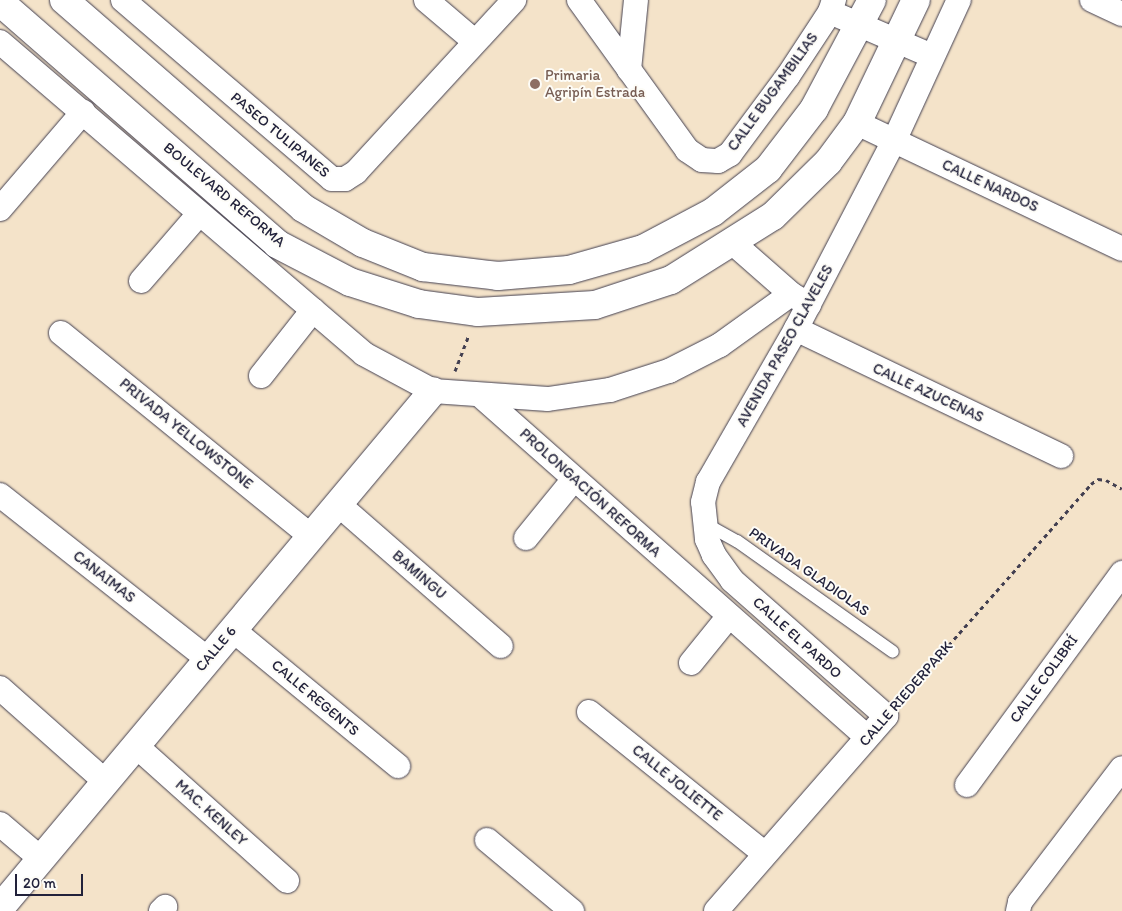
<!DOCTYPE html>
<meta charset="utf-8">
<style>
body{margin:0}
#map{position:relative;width:1122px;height:911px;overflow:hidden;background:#f4e3c9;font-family:Itim,sans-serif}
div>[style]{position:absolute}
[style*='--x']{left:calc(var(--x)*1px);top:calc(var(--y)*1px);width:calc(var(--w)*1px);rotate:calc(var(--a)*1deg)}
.path>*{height:3px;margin-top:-1.5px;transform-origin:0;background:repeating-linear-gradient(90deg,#423f50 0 4px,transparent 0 8px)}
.roads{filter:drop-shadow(0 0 1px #423f50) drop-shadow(0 0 1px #423f50)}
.service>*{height:12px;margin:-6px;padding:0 6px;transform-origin:6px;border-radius:6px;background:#fff}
.minor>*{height:24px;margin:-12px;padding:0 12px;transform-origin:12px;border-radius:12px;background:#fff}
.tertiary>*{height:28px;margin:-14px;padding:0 14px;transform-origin:14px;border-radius:14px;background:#fff}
.secondary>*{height:28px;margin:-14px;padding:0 14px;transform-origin:14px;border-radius:14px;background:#fff}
.dots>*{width:14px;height:14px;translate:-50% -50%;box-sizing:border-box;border:2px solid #fdfcf7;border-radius:50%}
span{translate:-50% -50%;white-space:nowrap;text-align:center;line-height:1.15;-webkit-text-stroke:4px #fdfcf7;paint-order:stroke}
.education-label{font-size:15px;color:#785e54}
.left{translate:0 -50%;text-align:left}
.street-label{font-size:15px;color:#22223b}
.scale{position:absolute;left:15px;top:874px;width:68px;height:22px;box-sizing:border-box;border:2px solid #22223b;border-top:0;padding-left:6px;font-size:15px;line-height:18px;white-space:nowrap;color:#22223b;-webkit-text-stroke:4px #fdfcf7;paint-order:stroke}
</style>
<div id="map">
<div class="path">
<div style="--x:455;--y:371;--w:39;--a:-69"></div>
<div style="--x:901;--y:699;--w:287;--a:-48.5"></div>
<div style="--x:1091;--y:484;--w:9;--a:-36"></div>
<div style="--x:1098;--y:479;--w:8;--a:7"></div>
<div style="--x:1106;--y:480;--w:18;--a:29"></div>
</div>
<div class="roads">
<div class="service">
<div style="--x:704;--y:523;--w:38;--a:29"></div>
<div style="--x:737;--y:541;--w:191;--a:35.4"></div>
</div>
<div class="minor">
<div style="--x:123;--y:0;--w:275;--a:40.6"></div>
<div style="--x:332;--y:179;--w:13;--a:0"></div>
<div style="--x:345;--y:179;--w:13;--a:-32"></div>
<div style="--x:356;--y:172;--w:234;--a:-47.4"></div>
<div style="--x:426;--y:0;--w:62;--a:40.4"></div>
<div style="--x:579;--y:0;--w:185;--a:54.2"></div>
<div style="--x:687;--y:150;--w:18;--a:34"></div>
<div style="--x:702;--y:160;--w:16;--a:4"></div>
<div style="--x:718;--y:161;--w:14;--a:-30"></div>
<div style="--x:730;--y:154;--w:97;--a:-53.4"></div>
<div style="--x:788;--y:76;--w:77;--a:-56.7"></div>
<div style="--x:830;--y:12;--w:13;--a:-72"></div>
<div style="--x:1092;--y:0;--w:33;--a:25"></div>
<div style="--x:830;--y:12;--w:111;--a:23.3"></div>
<div style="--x:0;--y:42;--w:479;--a:40.6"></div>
<div style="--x:364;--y:354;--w:78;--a:28.2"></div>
<div style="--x:433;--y:391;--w:115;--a:4"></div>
<div style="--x:548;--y:399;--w:63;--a:-8.3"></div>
<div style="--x:610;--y:390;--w:62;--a:-17.9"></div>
<div style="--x:669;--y:371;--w:57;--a:-27"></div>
<div style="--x:720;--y:345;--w:87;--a:-35.7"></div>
<div style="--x:791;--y:294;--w:21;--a:31"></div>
<div style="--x:629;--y:70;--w:70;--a:-84.3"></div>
<div style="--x:857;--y:123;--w:293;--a:25.4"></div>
<div style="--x:0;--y:209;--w:128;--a:-49.4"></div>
<div style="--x:733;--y:243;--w:77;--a:41.3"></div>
<div style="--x:141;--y:281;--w:89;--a:-49.1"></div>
<div style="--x:796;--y:329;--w:294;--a:25.6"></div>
<div style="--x:61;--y:333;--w:322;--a:39.1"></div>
<div style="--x:261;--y:376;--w:84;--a:-51.8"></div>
<div style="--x:480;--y:395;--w:516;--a:41.47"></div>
<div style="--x:0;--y:495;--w:265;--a:38.3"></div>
<div style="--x:338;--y:504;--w:216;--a:41.1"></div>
<div style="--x:526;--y:538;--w:76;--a:-50.9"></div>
<div style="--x:233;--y:630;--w:214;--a:39.5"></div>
<div style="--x:691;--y:663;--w:60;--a:-51"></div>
<div style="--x:0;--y:688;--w:142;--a:41.6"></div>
<div style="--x:589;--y:712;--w:226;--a:38.9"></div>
<div style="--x:135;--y:745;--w:204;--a:41.8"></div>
<div style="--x:967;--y:785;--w:263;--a:-53.8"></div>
<div style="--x:0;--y:824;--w:52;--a:40.4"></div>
<div style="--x:487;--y:840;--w:111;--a:39.9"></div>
<div style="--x:161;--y:911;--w:6;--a:-45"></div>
<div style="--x:716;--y:911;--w:259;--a:-48.9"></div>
<div style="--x:886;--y:716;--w:205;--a:-138.6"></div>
<div style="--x:732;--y:580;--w:31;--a:-126"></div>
<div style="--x:714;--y:555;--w:17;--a:-114"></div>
<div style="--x:707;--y:539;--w:37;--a:-96"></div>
<div style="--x:703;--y:502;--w:21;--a:-76"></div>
<div style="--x:708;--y:482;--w:177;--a:-60.1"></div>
<div style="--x:796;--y:329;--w:212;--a:-62.5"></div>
<div style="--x:894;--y:141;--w:155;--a:-65.3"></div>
<div style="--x:1018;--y:911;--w:9;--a:-77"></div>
<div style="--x:1020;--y:902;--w:168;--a:-52.7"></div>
</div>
<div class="tertiary">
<div style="--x:0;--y:908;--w:674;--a:-50.05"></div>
</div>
<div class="secondary">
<div style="--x:64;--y:0;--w:317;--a:41"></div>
<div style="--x:303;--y:208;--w:69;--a:30.3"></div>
<div style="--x:363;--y:243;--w:65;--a:21.8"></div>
<div style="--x:423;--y:267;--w:76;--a:6.8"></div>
<div style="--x:498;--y:276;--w:71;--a:-4.8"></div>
<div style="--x:569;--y:270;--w:77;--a:-15.8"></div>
<div style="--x:643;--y:249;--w:79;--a:-27.9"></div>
<div style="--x:713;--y:212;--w:70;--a:-38"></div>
<div style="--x:768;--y:169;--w:76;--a:-52.5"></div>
<div style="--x:814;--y:109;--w:123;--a:-62"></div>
<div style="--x:0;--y:2;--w:368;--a:41.1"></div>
<div style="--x:277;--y:244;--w:82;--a:27.5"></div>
<div style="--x:350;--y:282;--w:72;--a:17.7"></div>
<div style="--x:419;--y:304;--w:60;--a:7.7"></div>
<div style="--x:478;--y:312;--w:117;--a:-3.4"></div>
<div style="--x:595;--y:305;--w:80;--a:-18.2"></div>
<div style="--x:671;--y:280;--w:120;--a:-32.1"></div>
<div style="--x:773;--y:216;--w:77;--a:-44.5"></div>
<div style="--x:828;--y:162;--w:49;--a:-53.4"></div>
<div style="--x:857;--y:123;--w:136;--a:-64.4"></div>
</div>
</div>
<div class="dots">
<div style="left:535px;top:84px;background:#8d6e63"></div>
</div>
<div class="education-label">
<span class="left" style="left:545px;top:84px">Primaria<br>Agripín Estrada</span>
</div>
<div class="street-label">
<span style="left:773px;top:92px;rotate:-54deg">CALLE BUGAMBILIAS</span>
<span style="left:280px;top:135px;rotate:40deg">PASEO TULIPANES</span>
<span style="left:990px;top:186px;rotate:25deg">CALLE NARDOS</span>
<span style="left:224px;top:195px;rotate:40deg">BOULEVARD REFORMA</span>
<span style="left:785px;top:346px;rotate:-61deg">AVENIDA PASEO CLAVELES</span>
<span style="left:928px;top:393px;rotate:25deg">CALLE AZUCENAS</span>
<span style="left:186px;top:434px;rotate:39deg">PRIVADA YELLOWSTONE</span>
<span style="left:590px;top:493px;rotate:42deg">PROLONGACIÓN REFORMA</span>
<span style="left:809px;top:572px;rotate:35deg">PRIVADA GLADIOLAS</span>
<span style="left:419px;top:575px;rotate:41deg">BAMINGU</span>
<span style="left:104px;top:577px;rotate:38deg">CANAIMAS</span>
<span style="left:797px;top:638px;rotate:42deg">CALLE EL PARDO</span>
<span style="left:216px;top:649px;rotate:-50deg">CALLE 6</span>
<span style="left:1044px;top:679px;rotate:-54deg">CALLE COLIBRÍ</span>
<span style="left:906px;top:694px;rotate:-49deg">CALLE RIEDERPARK</span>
<span style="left:315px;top:698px;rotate:40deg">CALLE REGENTS</span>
<span style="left:677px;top:783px;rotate:39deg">CALLE JOLIETTE</span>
<span style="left:211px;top:813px;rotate:42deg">MAC. KENLEY</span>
</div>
<div class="scale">20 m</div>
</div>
